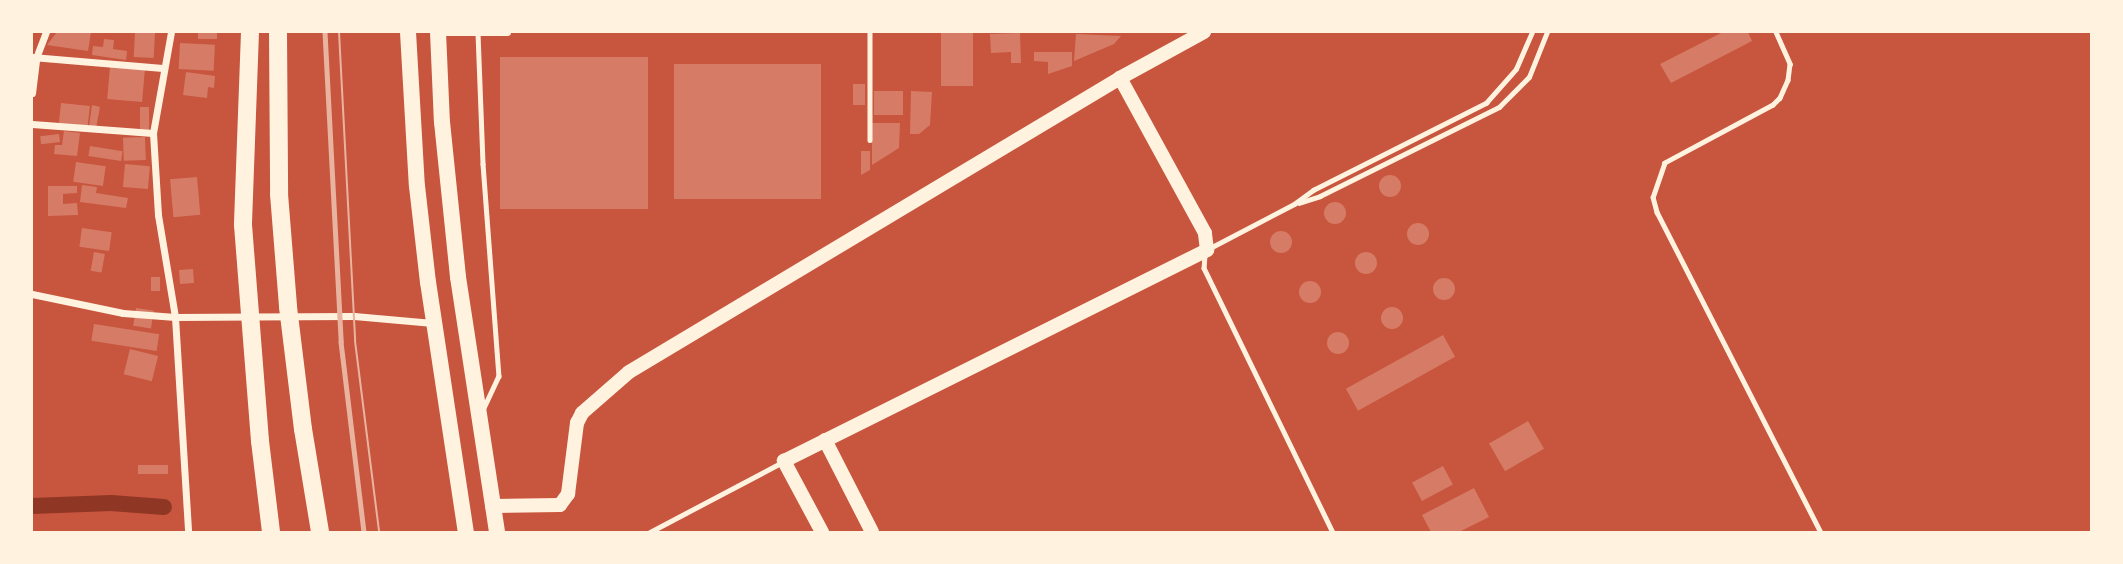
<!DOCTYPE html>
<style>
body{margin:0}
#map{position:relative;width:2123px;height:564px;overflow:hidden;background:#c8553d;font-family:Barlow,sans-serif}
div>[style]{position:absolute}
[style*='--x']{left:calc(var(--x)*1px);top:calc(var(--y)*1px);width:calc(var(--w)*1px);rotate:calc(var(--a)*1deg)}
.canal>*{height:16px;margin:-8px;padding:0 8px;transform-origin:8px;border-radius:8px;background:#8f3625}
.building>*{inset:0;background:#d67c66;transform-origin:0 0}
.round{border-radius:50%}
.service>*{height:4.5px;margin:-2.25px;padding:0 2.25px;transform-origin:2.25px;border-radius:2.25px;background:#fff3e0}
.minor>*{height:7px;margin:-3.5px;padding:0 3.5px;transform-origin:3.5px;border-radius:3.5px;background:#fff3e0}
.secondary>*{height:14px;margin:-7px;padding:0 7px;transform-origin:7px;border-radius:7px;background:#fff3e0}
.trunk>*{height:16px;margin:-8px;padding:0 8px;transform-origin:8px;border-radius:8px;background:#fff3e0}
.motorway>*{height:18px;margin:-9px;padding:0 9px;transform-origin:9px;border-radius:9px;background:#fff3e0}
.tram>*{height:2px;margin:-1px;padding:0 1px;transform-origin:1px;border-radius:1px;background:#e9b49f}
.rail>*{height:4.5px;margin:-2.25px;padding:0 2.25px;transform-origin:2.25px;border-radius:2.25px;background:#e9b49f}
span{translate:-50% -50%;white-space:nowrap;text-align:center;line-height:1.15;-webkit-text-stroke:5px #fff3e0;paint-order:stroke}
.frame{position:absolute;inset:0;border:33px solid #fff3e0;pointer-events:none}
</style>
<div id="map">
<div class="canal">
<div style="--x:32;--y:506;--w:79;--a:-2.2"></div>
<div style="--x:111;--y:503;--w:53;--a:4.3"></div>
</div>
<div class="building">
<div style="clip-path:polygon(57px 32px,91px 32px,88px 51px,47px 45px)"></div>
<div style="left:135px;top:32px;width:20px;height:25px;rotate:3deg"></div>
<div style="left:198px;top:32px;width:19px;height:7px"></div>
<div style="left:941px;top:32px;width:32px;height:54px"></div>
<div style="clip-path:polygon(1723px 32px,1748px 32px,1752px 41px,1671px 83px,1660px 64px)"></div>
<div style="clip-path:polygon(1020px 33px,1021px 63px,1011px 63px,1011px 52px,991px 53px,990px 34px)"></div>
<div style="clip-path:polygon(1076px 34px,1121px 36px,1114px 44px,1074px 61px)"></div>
<div style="clip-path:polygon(104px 39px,114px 40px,113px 49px,127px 51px,126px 60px,92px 55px,93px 46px,103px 47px)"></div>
<div style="left:180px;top:43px;width:35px;height:26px;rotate:3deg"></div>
<div style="clip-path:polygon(1034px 52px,1072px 52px,1072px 66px,1048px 74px,1048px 62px,1034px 61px)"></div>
<div style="left:648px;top:57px;width:152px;height:148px;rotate:90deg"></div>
<div style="left:674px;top:64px;width:147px;height:135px"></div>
<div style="left:110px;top:67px;width:35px;height:32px;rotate:5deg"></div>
<div style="clip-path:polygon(186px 72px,215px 76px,214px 88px,208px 87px,207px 98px,183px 95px)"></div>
<div style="left:853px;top:84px;width:12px;height:21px"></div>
<div style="left:874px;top:91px;width:29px;height:24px"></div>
<div style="clip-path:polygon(911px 91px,932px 92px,930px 125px,919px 134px,910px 134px)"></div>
<div style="left:61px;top:103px;width:29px;height:22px;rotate:6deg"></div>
<div style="clip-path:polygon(92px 105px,100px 107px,96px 128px,89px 127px)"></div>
<div style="left:140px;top:107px;width:9px;height:23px"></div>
<div style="clip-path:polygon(872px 123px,900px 123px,899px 148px,872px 165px)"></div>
<div style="clip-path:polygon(64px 131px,80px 133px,77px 156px,54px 154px,55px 145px,62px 145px)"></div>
<div style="left:59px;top:134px;width:8px;height:19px;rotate:83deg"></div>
<div style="left:145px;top:137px;width:23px;height:22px;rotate:88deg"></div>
<div style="left:90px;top:146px;width:33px;height:10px;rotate:9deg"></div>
<div style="clip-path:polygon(861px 151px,870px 151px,870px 170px,861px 175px)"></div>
<div style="left:76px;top:162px;width:30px;height:20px;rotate:8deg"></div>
<div style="left:125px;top:164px;width:25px;height:23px;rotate:5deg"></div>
<div class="round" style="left:1379px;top:175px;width:22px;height:22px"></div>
<div style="left:197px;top:177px;width:38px;height:27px;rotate:85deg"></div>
<div style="clip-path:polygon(82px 185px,97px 187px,96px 193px,128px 198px,126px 208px,80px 202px)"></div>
<div style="clip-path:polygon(48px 186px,77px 186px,77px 193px,63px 194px,63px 204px,77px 203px,78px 215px,48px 216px)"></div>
<div class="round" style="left:1324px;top:202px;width:22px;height:22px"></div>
<div class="round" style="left:1407px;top:223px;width:22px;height:22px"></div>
<div style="left:82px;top:228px;width:30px;height:19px;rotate:8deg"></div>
<div class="round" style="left:1270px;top:231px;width:22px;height:22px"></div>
<div class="round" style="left:1355px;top:252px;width:22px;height:22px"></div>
<div style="left:94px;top:252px;width:11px;height:19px;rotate:10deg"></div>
<div style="left:193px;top:269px;width:14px;height:14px;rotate:86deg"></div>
<div style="left:151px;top:277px;width:9px;height:14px"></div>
<div class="round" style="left:1433px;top:278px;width:22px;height:22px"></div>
<div class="round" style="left:1299px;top:281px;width:22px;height:22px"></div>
<div class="round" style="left:1381px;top:307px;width:22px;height:22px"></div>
<div style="left:136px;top:308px;width:18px;height:18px;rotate:9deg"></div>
<div style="left:94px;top:324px;width:66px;height:17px;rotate:9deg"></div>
<div class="round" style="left:1327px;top:332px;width:22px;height:22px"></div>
<div style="left:1443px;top:335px;width:25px;height:111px;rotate:61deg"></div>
<div style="left:130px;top:349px;width:29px;height:26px;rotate:14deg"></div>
<div style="left:1528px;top:421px;width:32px;height:45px;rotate:60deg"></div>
<div style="left:168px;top:465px;width:9px;height:30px;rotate:90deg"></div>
<div style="left:1443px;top:466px;width:21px;height:35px;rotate:62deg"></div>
<div style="clip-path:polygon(1474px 488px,1489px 517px,1459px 532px,1431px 532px,1422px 515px)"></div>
</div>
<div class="service">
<div style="--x:870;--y:32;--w:108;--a:90"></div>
<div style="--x:1776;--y:32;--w:35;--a:66"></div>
<div style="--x:1790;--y:64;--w:16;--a:97"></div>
<div style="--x:1788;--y:80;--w:20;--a:114"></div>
<div style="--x:1780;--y:98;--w:10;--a:135"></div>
<div style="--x:1773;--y:105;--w:123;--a:151.8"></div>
<div style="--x:1665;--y:163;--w:36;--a:109"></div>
<div style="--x:1653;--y:197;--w:16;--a:75"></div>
<div style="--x:1657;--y:212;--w:360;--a:62.9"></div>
<div style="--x:478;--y:33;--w:131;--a:87.8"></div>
<div style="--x:483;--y:164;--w:213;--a:85.7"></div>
<div style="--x:499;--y:376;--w:38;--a:115"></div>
<div style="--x:1299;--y:203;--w:22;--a:-18"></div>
<div style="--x:1320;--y:196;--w:200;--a:-26.4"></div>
<div style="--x:1499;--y:107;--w:42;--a:-45"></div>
<div style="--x:1529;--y:77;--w:48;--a:-68.2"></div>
<div style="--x:1210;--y:248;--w:95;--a:-27.6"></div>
<div style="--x:1294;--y:204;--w:24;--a:-36"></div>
<div style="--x:1313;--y:190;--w:194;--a:-26.7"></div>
<div style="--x:1486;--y:103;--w:45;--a:-48.6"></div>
<div style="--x:1516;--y:69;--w:40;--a:-66.6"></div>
<div style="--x:1205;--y:255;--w:13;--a:94"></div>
<div style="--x:1204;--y:268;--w:294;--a:64"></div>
<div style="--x:650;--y:532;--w:150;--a:-27.8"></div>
</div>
<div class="minor">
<div style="--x:171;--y:32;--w:103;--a:100.1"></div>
<div style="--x:153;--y:133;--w:82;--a:86.5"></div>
<div style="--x:158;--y:215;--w:103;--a:80.5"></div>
<div style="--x:175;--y:317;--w:215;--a:86.5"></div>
<div style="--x:439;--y:32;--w:68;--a:0"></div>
<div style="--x:32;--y:57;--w:131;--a:4.8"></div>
<div style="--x:32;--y:93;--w:35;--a:-83"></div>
<div style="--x:36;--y:58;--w:28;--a:-69"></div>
<div style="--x:32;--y:124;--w:121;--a:4.3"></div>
<div style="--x:32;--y:294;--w:93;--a:11.8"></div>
<div style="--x:123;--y:313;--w:52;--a:4.4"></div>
<div style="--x:175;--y:317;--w:179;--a:-0.3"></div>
<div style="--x:354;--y:316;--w:79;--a:5.1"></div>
</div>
<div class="secondary">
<div style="--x:825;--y:440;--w:103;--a:62.9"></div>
<div style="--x:492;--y:506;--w:68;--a:-0.8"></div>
<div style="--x:560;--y:505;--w:14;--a:-54"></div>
<div style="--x:568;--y:494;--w:72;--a:-82.8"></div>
<div style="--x:577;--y:423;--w:11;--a:-63"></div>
<div style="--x:582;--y:413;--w:62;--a:-41.1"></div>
<div style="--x:629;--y:372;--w:572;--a:-30.91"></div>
<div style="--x:1120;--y:78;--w:96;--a:-28.7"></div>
<div style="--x:822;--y:532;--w:81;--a:-118.2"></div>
<div style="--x:784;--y:461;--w:473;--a:-26.5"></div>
<div style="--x:1207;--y:250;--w:17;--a:-97"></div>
<div style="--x:1205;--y:233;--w:177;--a:-118.7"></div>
</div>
<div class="trunk">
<div style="--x:408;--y:32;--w:154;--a:86.7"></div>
<div style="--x:417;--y:186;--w:97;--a:83.5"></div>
<div style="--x:428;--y:282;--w:253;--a:81.4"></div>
<div style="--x:438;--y:32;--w:90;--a:87.5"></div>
<div style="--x:442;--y:122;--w:156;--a:84.1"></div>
<div style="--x:458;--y:277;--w:258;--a:81.3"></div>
</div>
<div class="motorway">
<div style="--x:250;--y:32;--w:193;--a:92.1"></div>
<div style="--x:243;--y:225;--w:217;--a:85.5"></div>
<div style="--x:260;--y:441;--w:92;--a:83.1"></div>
<div style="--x:278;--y:32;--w:162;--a:89.6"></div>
<div style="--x:279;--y:194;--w:113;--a:85.4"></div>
<div style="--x:288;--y:307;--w:123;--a:83"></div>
<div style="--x:303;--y:429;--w:104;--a:80.6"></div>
</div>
<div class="tram">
<div style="--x:339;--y:32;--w:309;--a:87"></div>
<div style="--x:355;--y:341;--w:193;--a:82.8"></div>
</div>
<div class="rail">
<div style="--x:325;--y:32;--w:310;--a:87"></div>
<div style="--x:341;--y:342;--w:191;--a:83.1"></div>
</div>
<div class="frame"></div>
</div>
